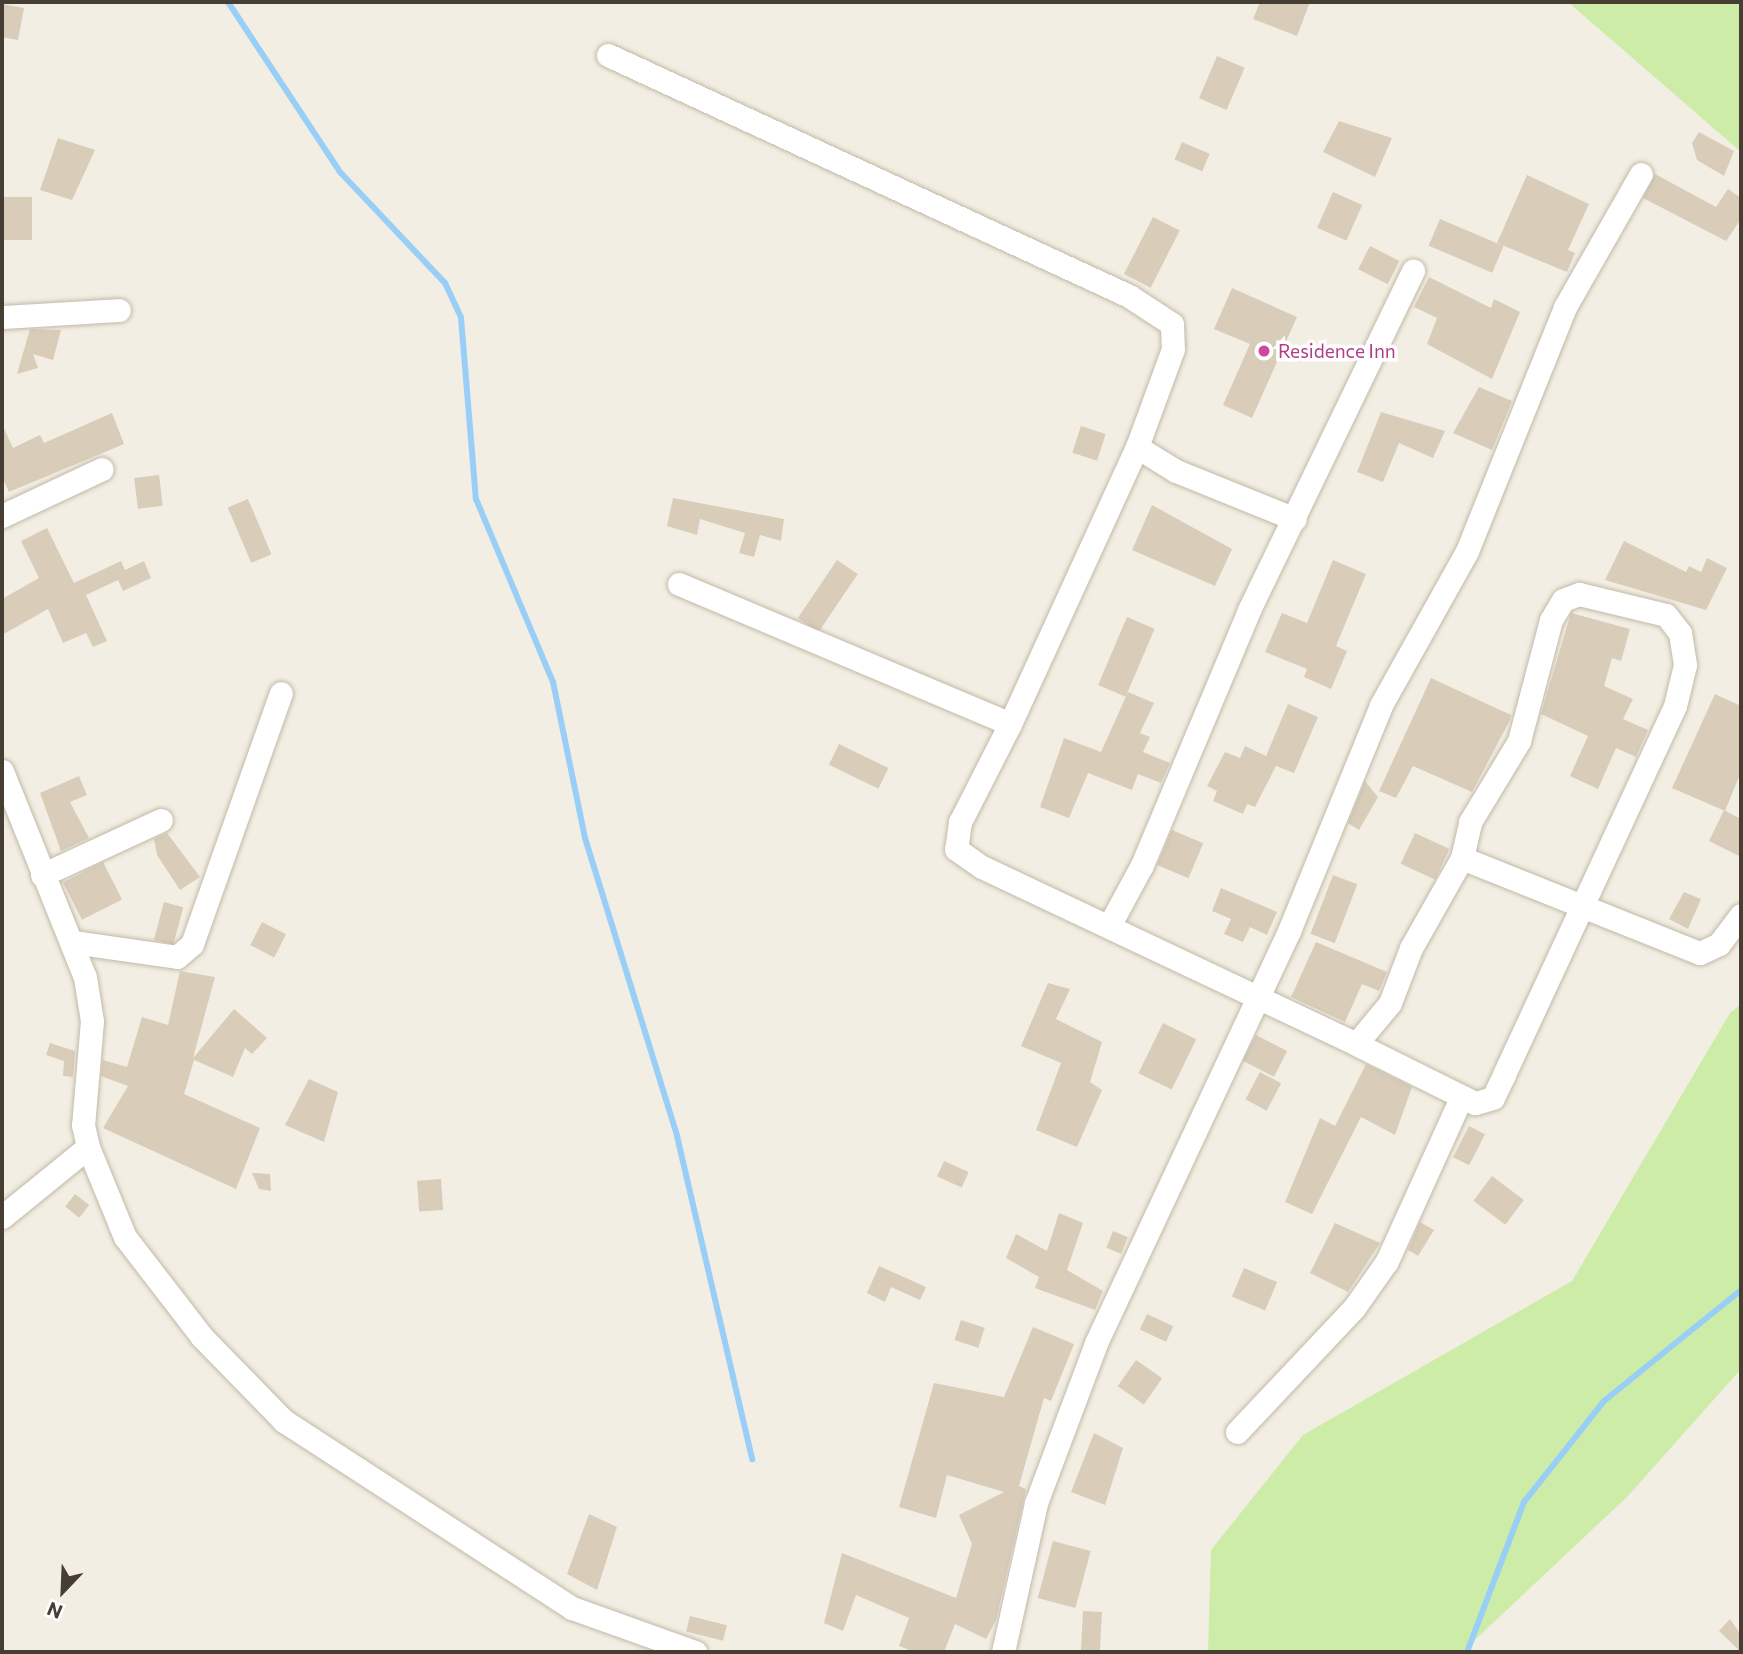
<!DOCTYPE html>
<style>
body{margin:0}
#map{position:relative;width:1743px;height:1654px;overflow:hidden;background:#f3eee3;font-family:Commissioner,sans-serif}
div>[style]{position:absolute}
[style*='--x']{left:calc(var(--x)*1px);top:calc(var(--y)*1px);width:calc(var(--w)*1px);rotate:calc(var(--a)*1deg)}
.green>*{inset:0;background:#cdeca8}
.stream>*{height:6px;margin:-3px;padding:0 3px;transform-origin:3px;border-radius:3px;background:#99cff6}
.building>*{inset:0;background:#d9cdba;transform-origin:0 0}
.roads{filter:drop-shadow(0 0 2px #c2b9a8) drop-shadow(0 0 2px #c2b9a8)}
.street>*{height:23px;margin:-11.5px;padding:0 11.5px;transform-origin:11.5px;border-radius:11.5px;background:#fff}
.dots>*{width:19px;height:19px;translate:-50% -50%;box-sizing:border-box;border:4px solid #fff;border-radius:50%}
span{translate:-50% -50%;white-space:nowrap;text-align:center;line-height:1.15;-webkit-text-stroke:7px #fff;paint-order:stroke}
.hotel-label{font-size:19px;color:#b23c85}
.left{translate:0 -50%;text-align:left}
.frame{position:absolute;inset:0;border:4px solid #463e33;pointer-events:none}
.north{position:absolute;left:28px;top:1556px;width:70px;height:70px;-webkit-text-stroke:5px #fff;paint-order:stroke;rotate:203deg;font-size:19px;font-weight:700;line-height:28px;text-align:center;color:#463e33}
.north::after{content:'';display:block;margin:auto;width:24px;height:32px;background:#463e33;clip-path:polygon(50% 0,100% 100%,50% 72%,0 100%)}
</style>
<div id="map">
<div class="green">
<div style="clip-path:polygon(1568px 2px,1741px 2px,1741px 152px)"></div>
<div style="clip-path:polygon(1741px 1004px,1741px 1369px,1627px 1497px,1462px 1652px,1208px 1652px,1211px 1550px,1303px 1435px,1572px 1281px,1730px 1013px)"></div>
</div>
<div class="stream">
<div style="--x:228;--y:2;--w:204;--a:56.6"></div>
<div style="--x:340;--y:172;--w:153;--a:46.6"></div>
<div style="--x:445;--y:283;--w:38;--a:65"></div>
<div style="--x:461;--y:318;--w:182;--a:85.3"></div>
<div style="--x:476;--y:499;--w:199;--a:67.2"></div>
<div style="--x:553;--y:682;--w:159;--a:78.4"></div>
<div style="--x:585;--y:838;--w:312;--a:72.8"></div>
<div style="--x:677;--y:1136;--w:332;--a:76.9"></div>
<div style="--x:1467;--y:1652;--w:160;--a:-69.2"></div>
<div style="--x:1524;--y:1502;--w:129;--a:-51.6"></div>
<div style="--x:1604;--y:1401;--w:176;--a:-39"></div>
</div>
<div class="building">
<div style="clip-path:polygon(1260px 2px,1310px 2px,1297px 36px,1253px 19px)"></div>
<div style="clip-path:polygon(2px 4px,24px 8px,18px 40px,2px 37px)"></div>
<div style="left:1217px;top:56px;width:30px;height:46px;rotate:23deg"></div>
<div style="clip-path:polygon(1339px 121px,1392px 138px,1375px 177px,1323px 152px)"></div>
<div style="clip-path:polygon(1699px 132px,1734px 151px,1724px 176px,1697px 160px,1692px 143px)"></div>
<div style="clip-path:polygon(58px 138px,95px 150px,72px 200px,40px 190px)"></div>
<div style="left:1182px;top:142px;width:30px;height:19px;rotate:23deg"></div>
<div style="clip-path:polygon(1655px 174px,1716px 207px,1728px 189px,1741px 198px,1741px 219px,1726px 241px,1643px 198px)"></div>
<div style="clip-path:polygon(1527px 175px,1589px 204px,1568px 250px,1575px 253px,1567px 272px,1497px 243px)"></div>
<div style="left:1333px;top:192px;width:32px;height:39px;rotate:24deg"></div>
<div style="left:2px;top:197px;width:30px;height:43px"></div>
<div style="left:1153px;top:217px;width:30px;height:64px;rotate:27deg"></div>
<div style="left:1440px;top:219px;width:69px;height:29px;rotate:23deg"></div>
<div style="left:1370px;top:246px;width:33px;height:26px;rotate:27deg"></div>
<div style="clip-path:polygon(1429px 277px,1491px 308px,1494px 299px,1520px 312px,1492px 379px,1427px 344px,1437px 318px,1414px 307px)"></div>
<div style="clip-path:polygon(1232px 288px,1297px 317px,1252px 418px,1223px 405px,1250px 344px,1214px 329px)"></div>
<div style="clip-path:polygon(30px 329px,61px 330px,53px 360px,33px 354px,38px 368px,17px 374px)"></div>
<div style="clip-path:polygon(1479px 387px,1512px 401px,1492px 450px,1453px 433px)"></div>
<div style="clip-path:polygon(1381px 412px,1445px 431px,1433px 458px,1399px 443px,1383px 482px,1357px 472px)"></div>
<div style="clip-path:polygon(112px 413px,124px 444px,9px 492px,2px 477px,2px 424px,13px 448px,40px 435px,44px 443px)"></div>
<div style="left:1081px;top:426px;width:26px;height:28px;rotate:18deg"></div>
<div style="left:159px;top:475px;width:31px;height:25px;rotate:83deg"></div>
<div style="clip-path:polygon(673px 498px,784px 519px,781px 541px,760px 535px,754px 557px,739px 553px,745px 533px,700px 519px,697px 535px,667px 526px)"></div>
<div style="left:248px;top:499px;width:60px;height:22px;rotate:67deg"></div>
<div style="clip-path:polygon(1152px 505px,1232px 549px,1215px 586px,1132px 550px)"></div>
<div style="clip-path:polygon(47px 528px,74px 583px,121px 561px,125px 570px,144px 561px,151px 578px,123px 591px,118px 580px,86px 595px,107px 641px,93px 647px,86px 633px,63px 643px,48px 609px,2px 635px,2px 599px,39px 578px,21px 541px)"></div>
<div style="clip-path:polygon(1624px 541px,1686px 572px,1689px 566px,1701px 572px,1707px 558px,1727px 568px,1706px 610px,1605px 580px)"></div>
<div style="left:837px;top:560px;width:25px;height:70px;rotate:34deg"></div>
<div style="clip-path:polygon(1333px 560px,1366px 574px,1336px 646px,1347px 651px,1331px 689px,1304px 677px,1307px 669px,1265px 652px,1282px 613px,1307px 623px)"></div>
<div style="clip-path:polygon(1571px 613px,1630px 629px,1621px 661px,1612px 658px,1604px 686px,1633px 699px,1623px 719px,1648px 730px,1636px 757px,1616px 748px,1598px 789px,1570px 776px,1588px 736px,1541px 714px)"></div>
<div style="left:1127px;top:617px;width:30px;height:74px;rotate:23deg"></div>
<div style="clip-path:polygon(1431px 678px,1511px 715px,1510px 720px,1472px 792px,1413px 766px,1396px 798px,1379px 791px)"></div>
<div style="clip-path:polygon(1128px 692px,1154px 703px,1140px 733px,1150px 737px,1143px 752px,1170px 763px,1161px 783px,1138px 774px,1132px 790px,1088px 773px,1069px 818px,1040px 807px,1064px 738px,1101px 752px)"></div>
<div style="clip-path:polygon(1715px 694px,1741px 706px,1741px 772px,1725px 811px,1672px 788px)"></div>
<div style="clip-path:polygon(1288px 704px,1318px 717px,1294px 773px,1276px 766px,1255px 807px,1247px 804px,1243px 814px,1213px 801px,1217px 791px,1207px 786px,1225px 752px,1240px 758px,1245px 746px,1266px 756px)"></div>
<div style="left:839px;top:744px;width:55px;height:23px;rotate:26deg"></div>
<div style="clip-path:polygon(79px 776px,87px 795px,70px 802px,89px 838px,61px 851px,40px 793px)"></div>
<div style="clip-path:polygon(1365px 781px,1378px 797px,1359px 830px,1348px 823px)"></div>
<div style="clip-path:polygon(1724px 810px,1741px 819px,1741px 857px,1709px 841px)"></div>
<div style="left:1172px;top:830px;width:34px;height:38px;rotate:23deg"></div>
<div style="clip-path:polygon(167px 833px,200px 877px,180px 890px,157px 855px,154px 839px)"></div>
<div style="left:1415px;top:833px;width:38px;height:34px;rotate:25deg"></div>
<div style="left:103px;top:862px;width:42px;height:45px;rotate:63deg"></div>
<div style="left:1333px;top:875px;width:26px;height:63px;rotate:21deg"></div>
<div style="clip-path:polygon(1221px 888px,1277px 912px,1267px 935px,1250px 927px,1243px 942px,1224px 934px,1231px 919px,1212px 911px)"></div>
<div style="clip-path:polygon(1684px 892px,1701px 899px,1688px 929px,1669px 919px)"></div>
<div style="left:164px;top:902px;width:20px;height:39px;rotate:15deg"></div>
<div style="left:262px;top:922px;width:27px;height:26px;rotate:27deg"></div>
<div style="clip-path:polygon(1316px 942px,1387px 972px,1379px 991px,1362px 984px,1345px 1022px,1291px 997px)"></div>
<div style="clip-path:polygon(180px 971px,215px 977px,193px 1058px,234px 1009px,267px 1038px,252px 1054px,245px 1048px,233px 1077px,194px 1060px,184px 1094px,260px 1128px,236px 1189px,103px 1128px,128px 1086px,101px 1076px,103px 1060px,127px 1067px,142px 1017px,168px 1025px)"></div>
<div style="clip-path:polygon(1048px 983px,1070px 989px,1056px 1019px,1102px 1042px,1090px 1082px,1102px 1090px,1077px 1147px,1036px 1130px,1061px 1063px,1021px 1046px)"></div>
<div style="left:1163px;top:1023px;width:37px;height:56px;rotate:26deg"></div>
<div style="left:1256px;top:1035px;width:35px;height:29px;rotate:27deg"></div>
<div style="clip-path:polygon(50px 1043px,75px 1051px,73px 1077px,63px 1076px,64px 1061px,46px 1055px)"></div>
<div style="clip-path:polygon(1366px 1064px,1412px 1087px,1395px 1135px,1361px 1117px,1312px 1214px,1285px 1202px,1320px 1118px,1335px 1126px)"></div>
<div style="left:1260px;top:1072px;width:24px;height:31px;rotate:28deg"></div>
<div style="clip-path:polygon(309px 1079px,338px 1092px,324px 1142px,285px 1125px)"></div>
<div style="left:1469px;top:1126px;width:18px;height:35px;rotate:27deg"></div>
<div style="left:944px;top:1161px;width:27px;height:17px;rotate:24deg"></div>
<div style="clip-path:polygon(252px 1173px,270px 1174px,271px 1191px,259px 1189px)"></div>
<div style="left:1492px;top:1176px;width:40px;height:31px;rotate:37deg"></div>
<div style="left:441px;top:1179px;width:31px;height:24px;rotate:86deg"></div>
<div style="left:75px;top:1194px;width:18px;height:16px;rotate:38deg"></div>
<div style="clip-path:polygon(1059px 1213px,1083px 1223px,1067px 1270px,1103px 1291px,1095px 1310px,1035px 1288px,1039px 1277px,1006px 1258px,1016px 1234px,1047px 1251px)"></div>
<div style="clip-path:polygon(1420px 1222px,1434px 1230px,1418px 1256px,1408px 1250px)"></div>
<div style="clip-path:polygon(1335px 1223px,1380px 1243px,1348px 1292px,1310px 1273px)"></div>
<div style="left:1113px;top:1231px;width:16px;height:18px;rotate:22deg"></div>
<div style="clip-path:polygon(879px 1266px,926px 1287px,920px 1300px,891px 1287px,885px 1302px,867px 1293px)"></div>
<div style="left:1244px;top:1268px;width:36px;height:31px;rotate:23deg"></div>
<div style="left:1147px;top:1314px;width:29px;height:17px;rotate:25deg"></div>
<div style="left:961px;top:1320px;width:25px;height:21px;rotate:18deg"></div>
<div style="clip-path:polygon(1033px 1327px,1074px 1344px,1051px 1401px,1044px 1398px,1019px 1486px,1026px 1489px,996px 1620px,986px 1639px,955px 1624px,944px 1652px,914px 1652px,899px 1646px,909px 1618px,856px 1595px,843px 1631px,824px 1623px,842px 1553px,956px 1598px,972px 1544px,959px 1515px,1004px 1492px,947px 1475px,936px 1518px,899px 1507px,934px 1383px,1004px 1397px)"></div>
<div style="left:1136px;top:1360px;width:32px;height:32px;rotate:35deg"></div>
<div style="clip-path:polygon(1094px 1433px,1123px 1448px,1105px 1505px,1071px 1492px)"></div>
<div style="clip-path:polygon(589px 1514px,617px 1527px,597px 1590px,567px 1574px)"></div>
<div style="left:1053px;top:1541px;width:39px;height:59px;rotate:15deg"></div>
<div style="left:1083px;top:1611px;width:19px;height:41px;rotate:3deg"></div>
<div style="left:690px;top:1616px;width:38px;height:16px;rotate:14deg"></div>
<div style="clip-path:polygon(1730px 1619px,1741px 1635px,1741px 1652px,1719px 1631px)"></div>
</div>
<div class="roads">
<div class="street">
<div style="--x:608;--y:55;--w:574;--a:24.82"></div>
<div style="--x:1129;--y:296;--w:51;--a:33.1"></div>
<div style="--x:1172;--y:324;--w:25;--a:88"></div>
<div style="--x:1173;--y:349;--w:104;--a:110.2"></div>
<div style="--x:1137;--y:447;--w:46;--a:31.6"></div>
<div style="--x:1176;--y:471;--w:128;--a:22"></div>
<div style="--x:2;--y:317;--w:117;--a:-3.4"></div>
<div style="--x:2;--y:516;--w:110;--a:-25.2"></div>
<div style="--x:679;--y:584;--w:359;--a:22.9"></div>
<div style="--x:1010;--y:724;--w:110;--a:117"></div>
<div style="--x:960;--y:822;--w:27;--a:98"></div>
<div style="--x:956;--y:849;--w:32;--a:35"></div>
<div style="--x:982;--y:867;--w:414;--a:25.3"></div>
<div style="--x:1579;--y:594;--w:89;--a:13.6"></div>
<div style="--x:1666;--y:615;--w:23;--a:52"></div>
<div style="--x:1680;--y:633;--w:32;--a:81"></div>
<div style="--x:1685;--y:665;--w:42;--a:103.7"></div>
<div style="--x:1675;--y:706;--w:407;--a:114.9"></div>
<div style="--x:1504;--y:1075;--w:25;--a:116"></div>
<div style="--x:1493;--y:1098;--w:19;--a:164"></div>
<div style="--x:1475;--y:1103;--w:133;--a:-153.6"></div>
<div style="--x:1356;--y:1044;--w:53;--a:-50.3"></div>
<div style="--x:1390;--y:1003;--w:59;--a:-69.1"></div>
<div style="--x:1411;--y:948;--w:103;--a:-60.5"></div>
<div style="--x:1462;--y:858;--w:37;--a:-77"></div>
<div style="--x:1470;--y:822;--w:95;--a:-58.8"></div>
<div style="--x:1519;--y:741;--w:125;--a:-75.2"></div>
<div style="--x:1551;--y:620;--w:23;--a:-59"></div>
<div style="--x:1563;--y:600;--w:17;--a:-21"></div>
<div style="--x:1010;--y:724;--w:305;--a:-65.4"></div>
<div style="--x:2;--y:771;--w:222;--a:68.1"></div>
<div style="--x:85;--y:977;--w:45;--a:81"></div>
<div style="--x:92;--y:1021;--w:104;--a:94.9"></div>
<div style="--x:83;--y:1125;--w:23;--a:77"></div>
<div style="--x:88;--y:1147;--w:97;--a:67.7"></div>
<div style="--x:125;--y:1237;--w:126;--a:52.4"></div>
<div style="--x:202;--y:1337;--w:117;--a:45.7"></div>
<div style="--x:284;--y:1421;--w:343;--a:33"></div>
<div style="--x:572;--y:1608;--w:131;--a:19.7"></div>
<div style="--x:1462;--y:858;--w:256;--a:21.8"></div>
<div style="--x:1700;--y:953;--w:21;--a:-25"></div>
<div style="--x:1719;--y:944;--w:36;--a:-53"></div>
<div style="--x:42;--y:875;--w:131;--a:-24.8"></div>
<div style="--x:1109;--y:926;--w:69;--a:-61.6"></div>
<div style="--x:1142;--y:865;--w:277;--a:-67.2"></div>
<div style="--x:1249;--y:610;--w:377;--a:-64.2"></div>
<div style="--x:73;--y:942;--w:105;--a:8.2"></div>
<div style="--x:177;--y:957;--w:20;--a:-41"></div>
<div style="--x:192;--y:944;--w:266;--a:-70.5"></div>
<div style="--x:2;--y:1217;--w:111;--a:-39.1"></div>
<div style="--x:1237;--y:1432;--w:170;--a:-46.7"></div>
<div style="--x:1354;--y:1308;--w:57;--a:-54.9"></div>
<div style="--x:1387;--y:1261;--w:179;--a:-65.6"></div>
<div style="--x:1003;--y:1652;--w:153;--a:-77.5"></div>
<div style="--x:1036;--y:1503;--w:171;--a:-69.4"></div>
<div style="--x:1096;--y:1343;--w:455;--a:-64.9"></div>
<div style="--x:1289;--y:931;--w:244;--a:-67.8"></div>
<div style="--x:1381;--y:705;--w:176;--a:-60.8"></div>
<div style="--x:1467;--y:551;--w:263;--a:-68.1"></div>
<div style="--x:1565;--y:307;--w:153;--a:-60.3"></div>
</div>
</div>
<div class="dots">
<div style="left:1264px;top:351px;background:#d1479c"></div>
</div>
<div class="hotel-label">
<span class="left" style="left:1278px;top:351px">Residence Inn</span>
</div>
<div class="frame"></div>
<div class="north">N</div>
</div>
